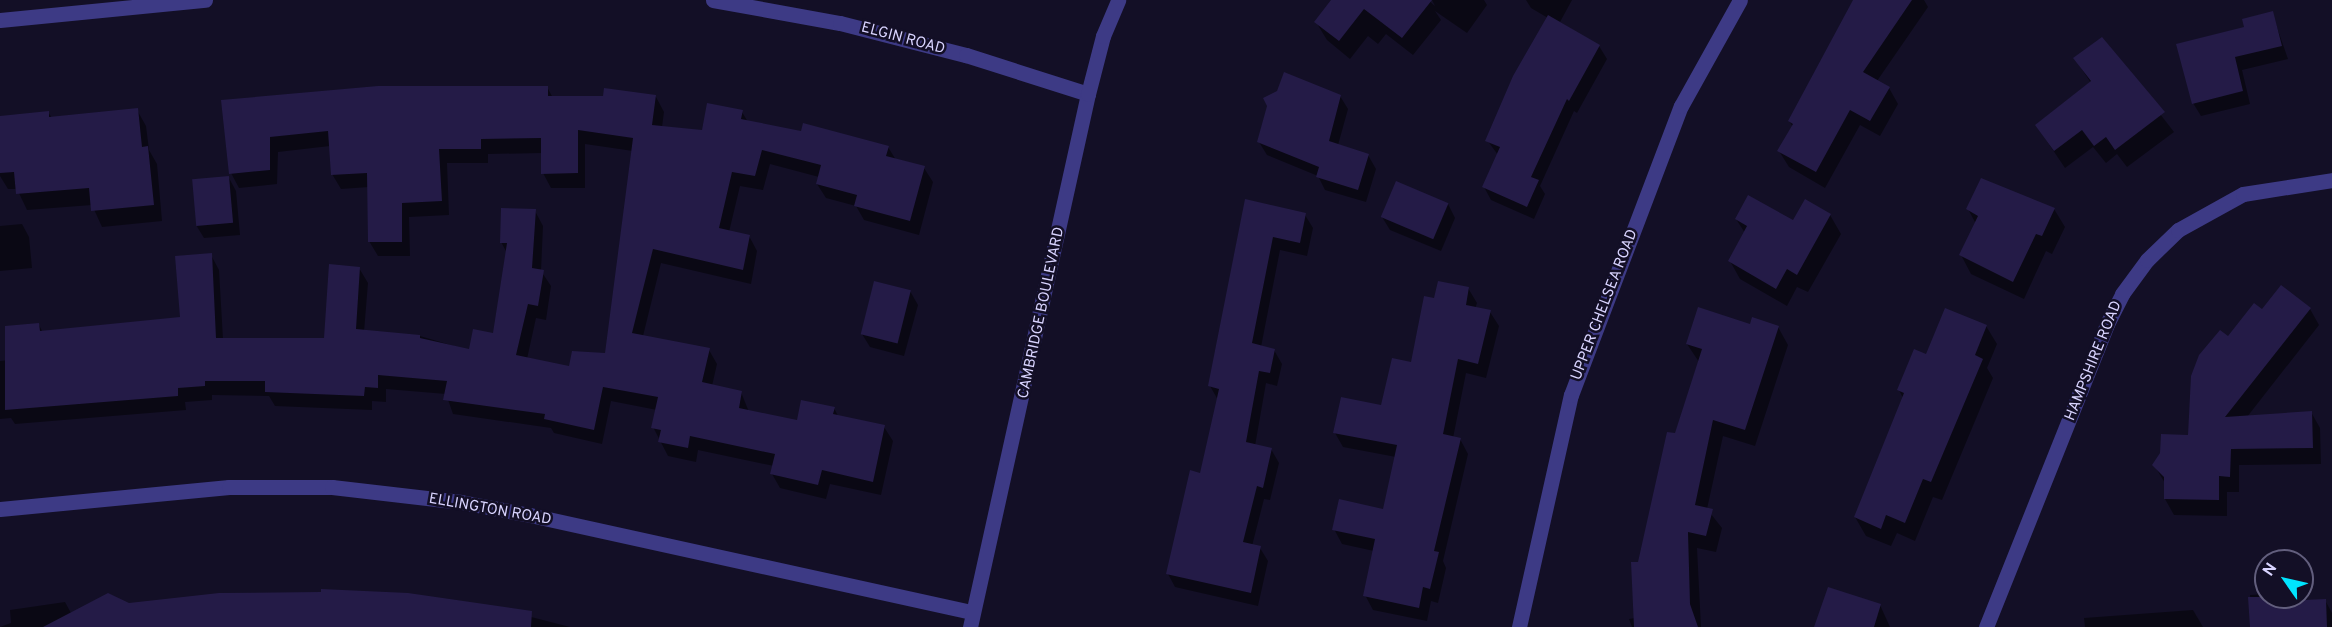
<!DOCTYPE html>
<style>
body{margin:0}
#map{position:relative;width:2332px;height:627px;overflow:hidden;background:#130f26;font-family:Overpass,sans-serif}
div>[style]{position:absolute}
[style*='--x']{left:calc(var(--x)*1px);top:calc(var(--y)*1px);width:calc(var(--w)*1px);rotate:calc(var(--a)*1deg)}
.shadow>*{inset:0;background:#0007}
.building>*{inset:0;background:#241b47;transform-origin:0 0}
.minor>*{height:15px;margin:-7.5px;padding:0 7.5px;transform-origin:7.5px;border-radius:7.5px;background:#3d3a85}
.tertiary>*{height:15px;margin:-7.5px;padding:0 7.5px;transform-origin:7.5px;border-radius:7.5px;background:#3d3a85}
span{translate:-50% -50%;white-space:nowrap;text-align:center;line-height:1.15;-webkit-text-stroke:5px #130f26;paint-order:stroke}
.street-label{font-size:15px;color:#d9d4ff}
.north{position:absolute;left:2254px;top:549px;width:60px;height:60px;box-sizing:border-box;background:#130f26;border:2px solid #625e7d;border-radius:50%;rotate:304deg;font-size:16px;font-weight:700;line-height:24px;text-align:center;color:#d9d4ff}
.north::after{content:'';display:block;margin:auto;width:21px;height:27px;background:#00e5ff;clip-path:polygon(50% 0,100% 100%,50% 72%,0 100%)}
</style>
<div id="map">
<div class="shadow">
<div style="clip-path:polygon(1332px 0,1428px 0,1435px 6px,1432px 0,1484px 0,1487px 5px,1467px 33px,1435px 11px,1441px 20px,1413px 55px,1386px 34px,1378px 44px,1368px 36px,1350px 59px,1327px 40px,1316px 22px)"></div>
<div style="clip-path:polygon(1526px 0,1572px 0,1560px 22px,1599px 46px,1607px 59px,1577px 113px,1574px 111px,1540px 186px,1545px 194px,1534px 219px,1491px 200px,1484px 187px,1498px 155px,1487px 140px,1548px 18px,1531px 8px)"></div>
<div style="clip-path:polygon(1855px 0,1924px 0,1928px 7px,1877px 81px,1889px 88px,1898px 104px,1880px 136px,1860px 125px,1825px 188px,1789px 167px,1779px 151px,1793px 127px,1789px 121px)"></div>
<div style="clip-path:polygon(2272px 13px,2288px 59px,2242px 70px,2250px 104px,2201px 116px,2193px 103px,2246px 28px)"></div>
<div style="clip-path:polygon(2102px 39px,2174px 132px,2127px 167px,2117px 154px,2106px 163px,2093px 147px,2065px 168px,2036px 125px,2091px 83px,2075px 59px)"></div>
<div style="clip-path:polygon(547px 87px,553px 98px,656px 97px,664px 112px,662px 127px,703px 132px,742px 112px,748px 122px,888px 147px,896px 160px,924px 168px,933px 182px,919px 235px,864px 220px,856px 206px,826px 198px,817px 184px,819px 177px,770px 164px,763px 190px,740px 186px,729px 232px,749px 236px,757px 251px,751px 284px,661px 263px,643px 336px,709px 350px,717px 364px,712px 386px,741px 392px,749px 412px,798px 422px,834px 408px,838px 416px,884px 427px,893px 441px,881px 495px,830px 484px,826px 499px,780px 488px,772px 474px,774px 466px,698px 450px,696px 462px,668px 456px,653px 427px,657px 410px,611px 401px,602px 444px,554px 433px,551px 428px,453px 414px,446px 394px,386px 389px,386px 402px,372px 401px,372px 410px,275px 406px,269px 396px,212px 395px,212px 400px,185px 402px,186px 410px,15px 424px,11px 418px,0 419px,0 361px,9px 360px,39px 325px,43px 333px,181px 318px,211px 255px,219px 270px,223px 339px,326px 340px,359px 268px,368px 283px,364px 332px,420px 336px,471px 351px,494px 335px,507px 253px,501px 242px,535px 211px,543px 226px,541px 271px,551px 286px,546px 320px,536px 318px,527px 359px,570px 368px,606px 354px,633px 151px,585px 144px,585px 188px,551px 188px,543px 173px,542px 153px,488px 154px,488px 163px,447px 163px,449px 215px,409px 217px,410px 256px,378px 256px,369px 241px,369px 187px,341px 189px,332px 174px,330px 146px,278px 152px,277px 184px,239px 188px,231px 173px,223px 101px)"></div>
<div style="clip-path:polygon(1340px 96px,1348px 109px,1338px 145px,1368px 155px,1376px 169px,1366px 202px,1325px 190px,1318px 176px,1267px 155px,1259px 142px,1268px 106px)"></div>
<div style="clip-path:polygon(137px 110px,146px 126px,149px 150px,157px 164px,162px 221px,102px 227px,92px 205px,27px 210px,17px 189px,8px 189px,0 176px,0 117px,48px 112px,52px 118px)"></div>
<div style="clip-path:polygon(229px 178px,236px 191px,240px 235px,204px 238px,196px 225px)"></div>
<div style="clip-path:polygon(1247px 201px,1305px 215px,1313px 228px,1307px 256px,1280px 250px,1261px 347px,1274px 350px,1282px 364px,1277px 386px,1266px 383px,1255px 446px,1271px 449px,1279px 463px,1270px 500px,1264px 499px,1252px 546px,1260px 548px,1268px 561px,1258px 606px,1175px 587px,1168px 574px,1201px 474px,1218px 400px,1210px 386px)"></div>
<div style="clip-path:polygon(1448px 204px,1455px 218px,1441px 251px,1390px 230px,1382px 217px)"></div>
<div style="clip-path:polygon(1968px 209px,2054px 209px,2065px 227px,2052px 254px,2046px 251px,2024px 299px,1971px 274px,1961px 255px,1976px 224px)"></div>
<div style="clip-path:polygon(1830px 215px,1841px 234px,1808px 292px,1797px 287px,1787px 306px,1740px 279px,1730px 261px,1745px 233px,1736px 219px,1794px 222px)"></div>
<div style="clip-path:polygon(22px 224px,29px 237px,32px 268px,0 271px,0 226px)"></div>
<div style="clip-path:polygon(1468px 288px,1477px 303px,1475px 309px,1490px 312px,1499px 326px,1486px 378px,1466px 373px,1453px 438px,1460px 439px,1468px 454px,1443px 561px,1446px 568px,1438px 603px,1431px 601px,1427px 621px,1373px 610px,1365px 595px,1374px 551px,1342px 544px,1334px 529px,1384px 511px,1396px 457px,1343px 447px,1335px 433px,1382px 407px,1412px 364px,1436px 300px)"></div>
<div style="clip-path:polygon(910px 291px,918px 305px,904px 356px,870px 347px,862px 334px)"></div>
<div style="clip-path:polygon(2310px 309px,2319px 325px,2247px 417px,2311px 412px,2320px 428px,2321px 464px,2239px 465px,2239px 492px,2227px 492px,2227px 516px,2174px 515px,2165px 499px,2165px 483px,2154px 465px,2190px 437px,2228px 338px,2262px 311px)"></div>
<div style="clip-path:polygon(1751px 326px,1778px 327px,1788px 345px,1755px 446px,1723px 436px,1707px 509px,1722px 528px,1716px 552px,1697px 548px,1701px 627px,1632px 627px,1629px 619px,1635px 618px,1639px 563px,1699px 362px,1687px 344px)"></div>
<div style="clip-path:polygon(1986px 326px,1997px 344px,1987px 368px,1993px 378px,1942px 500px,1933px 497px,1915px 541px,1897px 533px,1891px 546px,1866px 536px,1855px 517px,1903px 398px,1899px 390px,1927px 356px)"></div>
<div style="clip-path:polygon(2266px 594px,2280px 597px,2283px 602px,2325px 600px,2332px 613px,2332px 627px,2252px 627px,2250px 595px)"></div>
<div style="clip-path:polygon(65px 602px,71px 613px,129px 605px,489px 606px,570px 627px,0 627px,11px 623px,10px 610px)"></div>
<div style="clip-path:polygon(1880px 605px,1890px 627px,1816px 627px)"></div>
<div style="clip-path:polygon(2193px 610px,2203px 627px,2085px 627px,2084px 618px)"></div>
</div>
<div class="building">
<div style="clip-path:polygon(1331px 0,1432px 0,1402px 38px,1364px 9px,1339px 41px,1314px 22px)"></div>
<div style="clip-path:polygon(1853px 0,1912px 0,1863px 72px,1890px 87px,1870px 121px,1850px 110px,1816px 172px,1777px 151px,1793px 124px,1788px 121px)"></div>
<div style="clip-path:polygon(2273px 11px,2282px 46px,2235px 57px,2243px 91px,2192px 104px,2176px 44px,2244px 27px,2242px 19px)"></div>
<div style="clip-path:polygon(1548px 15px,1600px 45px,1569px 101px,1567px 99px,1531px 177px,1539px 180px,1527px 207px,1482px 187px,1500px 147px,1485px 141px,1513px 76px)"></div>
<div style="clip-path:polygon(2102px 37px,2165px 112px,2115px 150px,2106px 137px,2094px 146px,2082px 130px,2054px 151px,2035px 125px,2091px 81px,2073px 58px)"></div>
<div style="clip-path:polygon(1284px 72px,1341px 95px,1329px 141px,1369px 154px,1358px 190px,1316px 177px,1319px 167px,1257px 142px,1267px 106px,1263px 98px,1277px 91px)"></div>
<div style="clip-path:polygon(378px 86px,548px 86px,548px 96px,603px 96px,604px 88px,656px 95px,652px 125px,702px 130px,707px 103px,743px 110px,741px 119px,801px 131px,803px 123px,889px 146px,886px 156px,925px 166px,910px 221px,854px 206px,857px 195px,816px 184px,821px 165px,762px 150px,755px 176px,732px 172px,719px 228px,750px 235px,743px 270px,653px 249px,632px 333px,710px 348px,702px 382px,742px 391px,739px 408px,797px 420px,801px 400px,835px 407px,833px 414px,885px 425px,873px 482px,822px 470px,818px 485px,770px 474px,775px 454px,690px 436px,688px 448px,658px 442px,661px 430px,651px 428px,658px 397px,603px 387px,594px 430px,544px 419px,545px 414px,443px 400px,447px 381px,378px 375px,378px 388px,365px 387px,364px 396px,265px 392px,265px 381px,205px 381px,205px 386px,178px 388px,178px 396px,5px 410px,5px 326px,39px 323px,40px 331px,180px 317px,175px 256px,212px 253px,216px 338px,324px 338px,329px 264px,360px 267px,356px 329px,420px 335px,420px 338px,469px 349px,473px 329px,493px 333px,507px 243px,500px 243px,501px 208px,536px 209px,532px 268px,544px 270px,538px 306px,528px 304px,516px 355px,569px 366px,572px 351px,605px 353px,633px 138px,578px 130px,578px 173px,541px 174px,541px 138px,481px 139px,481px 149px,439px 149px,442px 201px,402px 203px,402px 242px,368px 242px,367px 173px,331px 175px,328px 131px,270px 137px,270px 170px,229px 174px,221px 100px)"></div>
<div style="clip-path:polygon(138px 108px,142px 147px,148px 146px,154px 205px,91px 211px,89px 188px,16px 194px,14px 172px,0 173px,0 116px,49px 111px,49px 117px)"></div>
<div style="left:229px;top:176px;width:47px;height:37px;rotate:85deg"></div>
<div style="clip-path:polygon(1981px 178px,2055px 208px,2042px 236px,2036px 234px,2013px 282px,1959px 255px,1978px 216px,1966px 209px)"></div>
<div style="left:1396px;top:181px;width:57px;height:39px;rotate:23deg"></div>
<div style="clip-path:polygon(1748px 195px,1793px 220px,1805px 199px,1831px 214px,1797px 275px,1787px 269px,1776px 289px,1728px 261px,1747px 226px,1735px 219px)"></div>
<div style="clip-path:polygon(1245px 199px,1306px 213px,1300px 243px,1273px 237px,1252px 343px,1275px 349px,1270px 373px,1259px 371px,1246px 442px,1272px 448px,1263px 488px,1257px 486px,1243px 542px,1261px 546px,1251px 593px,1166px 574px,1190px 470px,1200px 473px,1219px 389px,1208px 386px)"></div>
<div style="left:874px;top:281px;width:38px;height:55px;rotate:14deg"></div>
<div style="clip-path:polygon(1438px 281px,1469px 287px,1466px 305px,1491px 310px,1478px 364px,1458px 359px,1443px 434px,1461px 438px,1434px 551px,1439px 552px,1430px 589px,1423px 587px,1419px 608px,1363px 596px,1375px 539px,1332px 530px,1339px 499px,1383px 509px,1397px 445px,1333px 433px,1341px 397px,1381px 405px,1392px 358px,1411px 362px,1424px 296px,1434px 298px)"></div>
<div style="clip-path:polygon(2281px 285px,2311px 308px,2225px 417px,2312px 411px,2313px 448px,2231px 449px,2230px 477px,2219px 476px,2219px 500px,2164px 499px,2164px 477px,2152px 465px,2160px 453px,2161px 434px,2188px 435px,2191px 376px,2199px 355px,2220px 330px,2228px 336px,2254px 303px,2262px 309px)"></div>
<div style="clip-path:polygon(1698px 307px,1750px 324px,1752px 317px,1779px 326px,1745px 430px,1713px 420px,1695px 505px,1713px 509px,1706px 536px,1688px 532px,1690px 604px,1698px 627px,1634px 627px,1631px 562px,1638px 562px,1667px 432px,1675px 433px,1702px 349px,1686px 344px)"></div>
<div style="clip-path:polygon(1945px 308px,1987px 325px,1975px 355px,1983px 359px,1931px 482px,1923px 479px,1905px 523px,1886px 515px,1881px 529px,1854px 517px,1904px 393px,1897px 390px,1914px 349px,1926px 354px)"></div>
<div style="clip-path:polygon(1828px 587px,1881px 604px,1874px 627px,1814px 627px)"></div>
<div style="clip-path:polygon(321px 589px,408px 593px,532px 611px,531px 627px,43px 627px,108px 593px,129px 603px,219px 593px,321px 592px)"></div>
<div style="clip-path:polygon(2248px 597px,2279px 597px,2279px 601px,2326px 599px,2327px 627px,2250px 627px)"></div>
</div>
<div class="minor">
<div style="--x:713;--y:0;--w:129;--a:10.3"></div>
<div style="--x:840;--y:23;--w:130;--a:14.3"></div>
<div style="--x:966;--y:55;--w:128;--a:17.7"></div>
<div style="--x:0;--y:20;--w:206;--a:-5.6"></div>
<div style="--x:0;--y:509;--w:230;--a:-5.5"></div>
<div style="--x:229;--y:487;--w:103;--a:0"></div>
<div style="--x:332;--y:487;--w:130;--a:6.6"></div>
<div style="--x:461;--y:502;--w:70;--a:10.7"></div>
<div style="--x:530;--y:515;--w:453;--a:12.4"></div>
<div style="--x:1519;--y:627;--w:238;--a:-77.4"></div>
<div style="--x:1571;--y:395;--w:309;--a:-69.2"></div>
<div style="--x:1681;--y:106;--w:121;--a:-60.9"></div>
<div style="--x:1986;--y:627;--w:326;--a:-68.2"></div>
<div style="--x:2107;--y:324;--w:34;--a:-63"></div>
<div style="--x:2122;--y:294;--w:42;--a:-53.7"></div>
<div style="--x:2147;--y:260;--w:43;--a:-44.1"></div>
<div style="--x:2178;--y:230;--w:74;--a:-29"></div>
<div style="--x:2243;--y:194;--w:90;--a:-8.9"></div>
</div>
<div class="tertiary">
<div style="--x:970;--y:627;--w:546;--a:-77.52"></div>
<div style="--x:1088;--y:94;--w:60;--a:-75.5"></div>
<div style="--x:1103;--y:36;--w:39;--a:-67"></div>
</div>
<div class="street-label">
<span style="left:903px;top:39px;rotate:15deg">ELGIN ROAD</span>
<span style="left:1605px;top:305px;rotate:-69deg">UPPER CHELSEA ROAD</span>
<span style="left:1042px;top:313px;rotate:-78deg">CAMBRIDGE BOULEVARD</span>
<span style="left:2094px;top:361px;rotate:-68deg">HAMPSHIRE ROAD</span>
<span style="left:490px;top:510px;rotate:10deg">ELLINGTON ROAD</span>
</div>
<div class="north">N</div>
</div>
